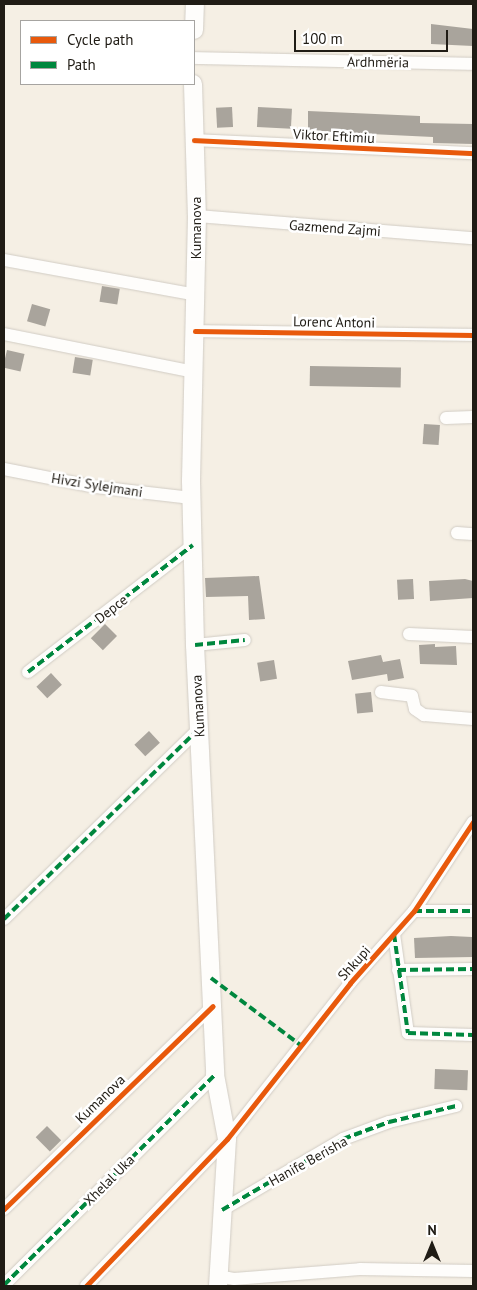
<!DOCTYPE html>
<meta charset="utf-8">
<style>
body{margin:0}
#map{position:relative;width:477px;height:1290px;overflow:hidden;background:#f5efe4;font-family:"PT Sans",sans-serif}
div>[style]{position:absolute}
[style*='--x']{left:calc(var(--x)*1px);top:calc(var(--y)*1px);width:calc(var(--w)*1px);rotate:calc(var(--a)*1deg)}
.building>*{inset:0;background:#a9a49c;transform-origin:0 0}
.roads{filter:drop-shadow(0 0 1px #d1ccc4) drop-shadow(0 0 1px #d1ccc4)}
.minor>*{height:12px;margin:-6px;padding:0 6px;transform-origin:6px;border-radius:6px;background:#fefdfb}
.secondary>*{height:18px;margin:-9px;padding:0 9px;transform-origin:9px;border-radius:9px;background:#fefdfb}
.quiet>*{height:4px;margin-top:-2px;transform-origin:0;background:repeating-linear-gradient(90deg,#00873e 0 8px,transparent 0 12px)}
.cycleway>*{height:5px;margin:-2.5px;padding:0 2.5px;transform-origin:2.5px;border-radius:2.5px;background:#e8590c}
span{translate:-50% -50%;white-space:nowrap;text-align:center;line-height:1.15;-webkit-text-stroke:5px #fff;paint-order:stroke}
.street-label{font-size:14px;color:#201c15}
.frame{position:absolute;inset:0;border:5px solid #201c15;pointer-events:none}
.legend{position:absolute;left:20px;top:20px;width:175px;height:65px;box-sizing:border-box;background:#fff;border:1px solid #a6a4a1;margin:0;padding:6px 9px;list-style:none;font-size:15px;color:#201c15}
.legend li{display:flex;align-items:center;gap:10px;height:25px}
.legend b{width:25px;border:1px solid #a6a4a1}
.north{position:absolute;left:407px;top:1220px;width:50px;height:50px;-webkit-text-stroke:4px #fff;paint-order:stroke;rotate:0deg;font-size:14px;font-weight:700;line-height:20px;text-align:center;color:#201c15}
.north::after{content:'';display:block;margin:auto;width:18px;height:22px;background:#201c15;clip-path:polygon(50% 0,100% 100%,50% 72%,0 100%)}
.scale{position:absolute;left:294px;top:30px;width:154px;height:22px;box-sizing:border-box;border:2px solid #201c15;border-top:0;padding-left:6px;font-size:15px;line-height:18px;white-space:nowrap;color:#201c15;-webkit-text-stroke:4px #fff;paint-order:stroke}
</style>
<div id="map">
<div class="building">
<div style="clip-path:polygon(431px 24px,473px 29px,473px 46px,431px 44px)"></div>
<div style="left:232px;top:107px;width:20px;height:16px;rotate:87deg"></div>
<div style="left:258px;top:107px;width:34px;height:20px;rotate:3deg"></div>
<div style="clip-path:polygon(308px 111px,420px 116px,420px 123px,473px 124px,473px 144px,433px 143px,433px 137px,308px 131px)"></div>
<div style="left:102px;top:286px;width:18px;height:16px;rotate:9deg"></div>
<div style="left:32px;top:304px;width:19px;height:18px;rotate:16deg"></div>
<div style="left:7px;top:350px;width:18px;height:18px;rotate:13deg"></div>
<div style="left:75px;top:357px;width:18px;height:16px;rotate:9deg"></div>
<div style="left:310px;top:366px;width:91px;height:20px;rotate:1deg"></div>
<div style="left:424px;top:424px;width:16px;height:20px;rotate:4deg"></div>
<div style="clip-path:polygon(259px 576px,265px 619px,249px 620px,248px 596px,206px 597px,205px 578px)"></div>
<div style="left:413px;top:579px;width:20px;height:16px;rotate:87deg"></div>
<div style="clip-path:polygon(465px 579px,473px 581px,473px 598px,430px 601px,429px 581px)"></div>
<div style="left:105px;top:624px;width:17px;height:20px;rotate:45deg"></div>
<div style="clip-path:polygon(435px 644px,435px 647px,456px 646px,457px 665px,420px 664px,419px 645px)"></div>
<div style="clip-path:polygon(381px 655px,383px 662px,400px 659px,404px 678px,388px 681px,387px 674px,352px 680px,348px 661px)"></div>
<div style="left:274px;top:660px;width:19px;height:17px;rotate:81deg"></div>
<div style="left:51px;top:673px;width:16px;height:20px;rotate:47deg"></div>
<div style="left:371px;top:692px;width:20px;height:16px;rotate:84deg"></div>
<div style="left:149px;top:731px;width:16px;height:20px;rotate:47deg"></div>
<div style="clip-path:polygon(451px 936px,472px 937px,473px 957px,415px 958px,414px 938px)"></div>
<div style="left:435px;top:1069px;width:33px;height:20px;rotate:2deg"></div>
<div style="left:47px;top:1126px;width:20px;height:16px;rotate:45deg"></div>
</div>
<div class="roads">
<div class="minor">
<div style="--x:194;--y:58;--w:279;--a:1.2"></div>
<div style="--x:194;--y:140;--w:279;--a:2.7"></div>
<div style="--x:197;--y:216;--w:277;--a:4.6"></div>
<div style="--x:4;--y:260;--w:195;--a:10.3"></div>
<div style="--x:195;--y:331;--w:278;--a:0.8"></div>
<div style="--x:4;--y:334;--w:194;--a:11.3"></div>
<div style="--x:446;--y:418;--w:27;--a:-2"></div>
<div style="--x:4;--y:469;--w:94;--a:11.1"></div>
<div style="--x:96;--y:487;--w:96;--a:6.6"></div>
<div style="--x:457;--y:533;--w:16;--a:4"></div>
<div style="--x:409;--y:634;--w:64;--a:2.7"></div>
<div style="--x:195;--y:645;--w:50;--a:-5.7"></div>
<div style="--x:28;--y:672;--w:208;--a:-37.6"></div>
<div style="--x:381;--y:692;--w:31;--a:7"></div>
<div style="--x:412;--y:696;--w:13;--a:77"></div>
<div style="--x:415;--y:709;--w:11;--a:34"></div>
<div style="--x:424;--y:715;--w:49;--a:4.7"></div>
<div style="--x:414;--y:911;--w:59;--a:0"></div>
<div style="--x:4;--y:919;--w:274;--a:-44.3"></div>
<div style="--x:394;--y:934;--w:100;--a:82"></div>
<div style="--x:408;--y:1033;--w:65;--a:1.8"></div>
<div style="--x:398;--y:970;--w:75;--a:-0.8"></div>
<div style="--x:4;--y:1209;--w:291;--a:-44.2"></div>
<div style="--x:222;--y:1210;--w:140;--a:-30.4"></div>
<div style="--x:343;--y:1139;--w:49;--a:-20.3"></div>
<div style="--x:389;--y:1122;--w:69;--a:-13.4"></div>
<div style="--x:217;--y:1276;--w:17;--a:10"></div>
<div style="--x:234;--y:1279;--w:126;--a:-4.5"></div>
<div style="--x:360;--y:1269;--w:113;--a:1"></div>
<div style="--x:4;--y:1285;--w:298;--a:-44.9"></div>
<div style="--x:86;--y:1286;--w:204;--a:-46.2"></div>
<div style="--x:227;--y:1139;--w:199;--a:-51.7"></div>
<div style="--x:350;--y:983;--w:96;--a:-48.4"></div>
<div style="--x:414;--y:911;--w:107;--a:-56.5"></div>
</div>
<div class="secondary">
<div style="--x:194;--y:30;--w:26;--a:-88"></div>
<div style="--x:193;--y:84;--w:132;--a:88.3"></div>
<div style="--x:197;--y:216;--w:265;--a:91.3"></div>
<div style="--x:191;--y:481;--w:164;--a:88.6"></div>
<div style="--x:195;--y:645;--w:430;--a:87.3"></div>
<div style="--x:215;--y:1075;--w:65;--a:79.4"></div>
<div style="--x:227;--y:1139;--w:147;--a:93.5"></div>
</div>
</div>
<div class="quiet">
<div style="--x:195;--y:645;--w:50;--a:-5.7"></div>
<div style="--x:28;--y:672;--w:208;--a:-37.6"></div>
<div style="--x:414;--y:911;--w:59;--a:0"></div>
<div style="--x:4;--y:919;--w:274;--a:-44.3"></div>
<div style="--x:394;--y:934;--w:100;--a:82"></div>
<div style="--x:408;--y:1033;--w:65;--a:1.8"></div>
<div style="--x:398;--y:970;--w:75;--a:-0.8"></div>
<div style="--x:211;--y:978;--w:114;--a:36.8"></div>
<div style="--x:222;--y:1210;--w:140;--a:-30.4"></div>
<div style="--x:343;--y:1139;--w:49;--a:-20.3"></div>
<div style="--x:389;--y:1122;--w:69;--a:-13.4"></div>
<div style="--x:4;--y:1285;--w:298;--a:-44.9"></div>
</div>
<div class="cycleway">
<div style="--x:194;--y:140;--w:279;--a:2.7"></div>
<div style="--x:195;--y:331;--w:278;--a:0.8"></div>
<div style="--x:4;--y:1209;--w:291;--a:-44.2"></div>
<div style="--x:86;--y:1286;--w:204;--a:-46.2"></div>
<div style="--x:227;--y:1139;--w:199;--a:-51.7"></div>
<div style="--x:350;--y:983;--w:96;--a:-48.4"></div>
<div style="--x:414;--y:911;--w:107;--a:-56.5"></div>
</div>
<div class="street-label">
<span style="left:378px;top:62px;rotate:1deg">Ardhmëria</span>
<span style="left:334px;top:136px;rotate:3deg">Viktor Eftimiu</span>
<span style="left:196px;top:228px;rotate:-90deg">Kumanova</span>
<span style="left:335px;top:228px;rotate:4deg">Gazmend Zajmi</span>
<span style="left:334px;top:322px;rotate:1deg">Lorenc Antoni</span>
<span style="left:97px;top:485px;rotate:9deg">Hivzi Sylejmani</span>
<span style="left:111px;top:609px;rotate:-38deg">Depce</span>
<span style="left:198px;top:706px;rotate:-93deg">Kumanova</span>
<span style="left:354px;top:963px;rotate:-48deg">Shkupi</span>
<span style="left:100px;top:1099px;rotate:-44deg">Kumanova</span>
<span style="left:308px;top:1161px;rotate:-29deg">Hanife Berisha</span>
<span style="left:109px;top:1180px;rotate:-45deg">Xhelal Uka</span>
</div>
<div class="frame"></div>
<ul class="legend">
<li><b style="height:6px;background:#e8590c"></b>Cycle path</li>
<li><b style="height:6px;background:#00873e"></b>Path</li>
</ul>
<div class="north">N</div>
<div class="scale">100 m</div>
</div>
